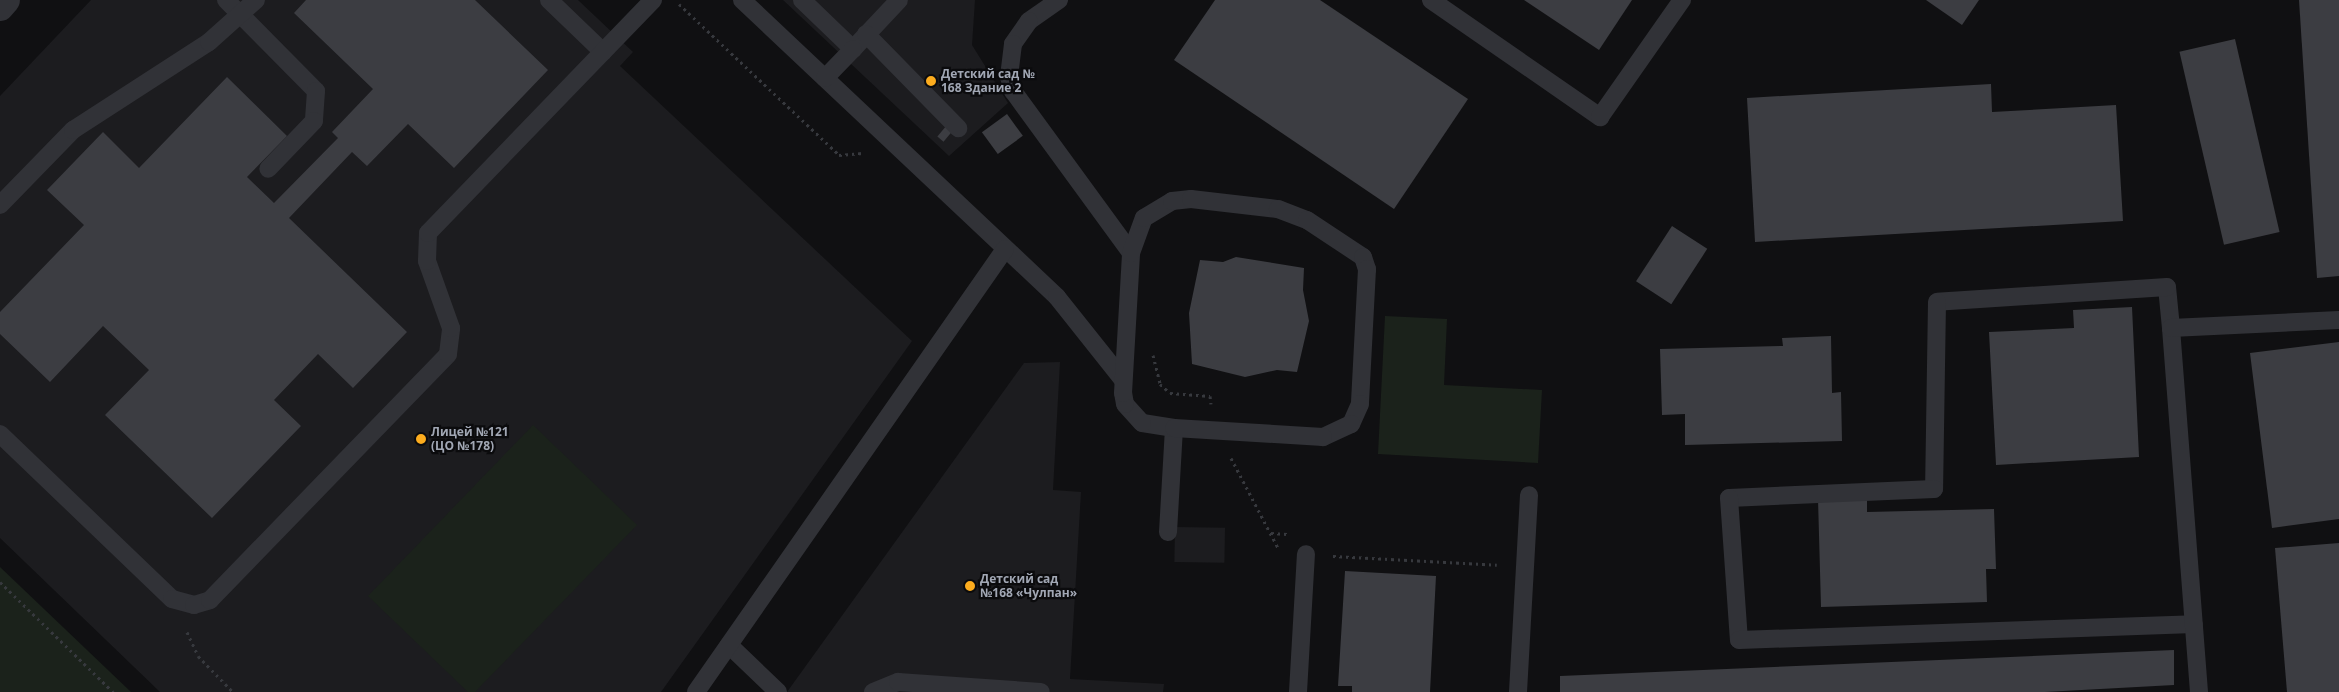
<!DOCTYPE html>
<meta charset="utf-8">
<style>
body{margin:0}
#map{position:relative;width:2339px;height:692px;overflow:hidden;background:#101012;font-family:"Open Sans",sans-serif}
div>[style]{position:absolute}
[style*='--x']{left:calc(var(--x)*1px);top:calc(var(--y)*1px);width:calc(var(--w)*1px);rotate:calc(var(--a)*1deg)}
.built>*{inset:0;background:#1c1c1f;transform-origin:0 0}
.green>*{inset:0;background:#1b221b}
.building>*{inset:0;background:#3c3d42;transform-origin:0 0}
.path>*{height:3px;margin-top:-1.5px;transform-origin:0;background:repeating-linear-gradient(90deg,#37393e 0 2.5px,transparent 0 6.5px)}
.service>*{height:18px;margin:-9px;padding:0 9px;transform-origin:9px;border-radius:9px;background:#313237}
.minor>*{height:28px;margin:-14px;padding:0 14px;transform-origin:14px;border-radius:14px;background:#313237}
.dots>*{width:14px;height:14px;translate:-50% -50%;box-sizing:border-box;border:2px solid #0b0b0d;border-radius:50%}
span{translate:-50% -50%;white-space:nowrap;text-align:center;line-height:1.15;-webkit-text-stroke:4.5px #0b0b0d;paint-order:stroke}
.poi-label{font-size:12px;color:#a1a7b4;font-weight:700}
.left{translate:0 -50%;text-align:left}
</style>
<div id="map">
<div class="built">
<div style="clip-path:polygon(91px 0,578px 0,633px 52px,620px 66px,912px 341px,661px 692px,160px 692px,0 538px,0 96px)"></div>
<div style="clip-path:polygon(783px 0,975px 0,972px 45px,1008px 103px,949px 156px)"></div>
<div style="clip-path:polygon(1060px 362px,1053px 490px,1081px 492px,1070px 679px,1164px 684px,1163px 692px,787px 692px,1024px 363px)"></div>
<div style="left:1175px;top:527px;width:50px;height:35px;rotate:1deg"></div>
</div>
<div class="green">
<div style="clip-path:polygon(1385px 316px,1447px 319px,1444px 385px,1542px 390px,1538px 463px,1378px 454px)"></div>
<div style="clip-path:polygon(533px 425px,637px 525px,475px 692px,468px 692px,368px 596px)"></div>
<div style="clip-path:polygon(0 567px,131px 692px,0 692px)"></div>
</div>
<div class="building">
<div style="clip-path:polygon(306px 0,475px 0,548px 70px,454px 168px,408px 124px,367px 166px,352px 152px,289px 218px,407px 332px,353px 388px,318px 354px,274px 400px,301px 426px,212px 518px,105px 415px,149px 370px,103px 326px,50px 382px,0 334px,0 312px,84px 225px,47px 190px,103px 132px,139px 168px,227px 77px,287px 136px,247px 177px,274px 203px,338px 138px,332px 132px,373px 89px,294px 13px)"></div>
<div style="clip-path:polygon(1215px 0,1320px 0,1468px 99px,1394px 209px,1174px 60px)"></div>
<div style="clip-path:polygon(1524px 0,1632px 0,1599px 50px)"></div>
<div style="clip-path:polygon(1926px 0,1979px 0,1962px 25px)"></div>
<div style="clip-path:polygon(2299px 0,2339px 0,2339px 276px,2317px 278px)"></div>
<div style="left:2235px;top:39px;width:198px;height:57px;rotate:77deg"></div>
<div style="clip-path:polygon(1991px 84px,1992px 112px,2116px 105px,2123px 221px,1755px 242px,1747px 98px)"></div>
<div style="left:1007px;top:114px;width:27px;height:31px;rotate:54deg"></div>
<div style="left:947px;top:125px;width:8px;height:15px;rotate:40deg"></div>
<div style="left:1672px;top:226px;width:42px;height:66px;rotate:33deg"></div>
<div style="clip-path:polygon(1236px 257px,1304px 268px,1303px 290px,1309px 321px,1297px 372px,1277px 370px,1245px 377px,1192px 364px,1189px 313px,1200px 260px,1223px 262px)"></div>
<div style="clip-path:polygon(2132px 307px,2139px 457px,1996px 465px,1989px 332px,2074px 328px,2073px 310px)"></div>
<div style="clip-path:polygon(1831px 336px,1832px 393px,1841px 392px,1842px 441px,1685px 445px,1685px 414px,1662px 415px,1660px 349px,1783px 346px,1782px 338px)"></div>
<div style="clip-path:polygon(2339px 342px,2339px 519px,2272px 528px,2250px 353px)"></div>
<div style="clip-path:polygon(1867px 498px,1867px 512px,1994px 509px,1996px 569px,1986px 569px,1987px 602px,1821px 607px,1818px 499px)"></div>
<div style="clip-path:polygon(2339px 543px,2339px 692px,2287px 692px,2275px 548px)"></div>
<div style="clip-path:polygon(1345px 571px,1436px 576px,1430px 692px,1352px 692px,1352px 686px,1338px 686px)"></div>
<div style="clip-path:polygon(2174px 650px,2174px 685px,2045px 692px,1560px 692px,1560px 676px)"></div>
</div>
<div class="path">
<div style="--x:679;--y:4;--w:220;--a:43.3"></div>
<div style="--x:839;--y:155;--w:24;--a:-5"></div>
<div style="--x:1153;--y:355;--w:30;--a:76"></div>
<div style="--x:1160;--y:384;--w:13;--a:42"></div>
<div style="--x:1170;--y:393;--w:40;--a:4.3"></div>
<div style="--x:1210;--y:396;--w:8;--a:83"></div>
<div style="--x:1231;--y:458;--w:102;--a:62.4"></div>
<div style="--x:1271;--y:533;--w:16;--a:4"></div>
<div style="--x:1333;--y:556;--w:164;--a:3.1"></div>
<div style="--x:0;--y:582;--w:158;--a:44.2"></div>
<div style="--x:187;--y:632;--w:26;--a:65"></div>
<div style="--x:198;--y:656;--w:50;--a:45.8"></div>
</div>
<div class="service">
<div style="--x:226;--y:0;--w:128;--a:45.3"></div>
<div style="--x:316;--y:91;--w:30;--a:94"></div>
<div style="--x:314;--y:121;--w:66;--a:133.8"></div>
<div style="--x:549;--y:0;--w:75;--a:43.9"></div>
<div style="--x:742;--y:0;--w:433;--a:43.3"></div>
<div style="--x:1057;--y:297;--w:106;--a:51.5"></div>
<div style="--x:802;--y:0;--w:71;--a:43.9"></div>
<div style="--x:853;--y:49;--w:67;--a:-46.8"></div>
<div style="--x:1059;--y:0;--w:37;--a:145"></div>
<div style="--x:1029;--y:21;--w:28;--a:125"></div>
<div style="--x:1013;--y:44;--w:33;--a:97"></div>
<div style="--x:1009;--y:77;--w:15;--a:74"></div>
<div style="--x:1013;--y:91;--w:200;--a:53.9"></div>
<div style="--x:1431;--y:0;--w:206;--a:34.7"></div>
<div style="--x:1600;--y:117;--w:143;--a:-55"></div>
<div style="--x:866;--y:34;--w:132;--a:45.6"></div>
<div style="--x:825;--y:78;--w:40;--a:-46"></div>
<div style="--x:0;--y:205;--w:105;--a:-45.8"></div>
<div style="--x:73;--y:130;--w:162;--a:-32.9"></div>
<div style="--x:209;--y:42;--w:63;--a:-41.8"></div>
<div style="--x:2171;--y:328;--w:41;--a:-95.6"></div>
<div style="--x:2167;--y:287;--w:230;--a:176.3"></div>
<div style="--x:1937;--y:302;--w:187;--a:90.9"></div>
<div style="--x:1934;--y:489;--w:205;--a:177.5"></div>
<div style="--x:1729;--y:498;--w:142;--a:86"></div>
<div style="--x:1739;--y:640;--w:455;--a:-2"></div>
<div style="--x:0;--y:434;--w:238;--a:43.8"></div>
<div style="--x:172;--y:599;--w:23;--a:15"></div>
<div style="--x:194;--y:605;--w:17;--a:-17"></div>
<div style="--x:210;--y:600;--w:342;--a:-45.9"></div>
<div style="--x:448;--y:354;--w:26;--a:-83"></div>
<div style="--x:451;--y:328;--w:71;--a:-109.7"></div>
<div style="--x:427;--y:261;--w:28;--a:-88"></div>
<div style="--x:428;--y:233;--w:324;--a:-46"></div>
<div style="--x:1168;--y:532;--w:104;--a:-86.7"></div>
<div style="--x:1174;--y:428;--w:32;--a:-171"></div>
<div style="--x:1142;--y:423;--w:25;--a:-132"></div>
<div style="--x:1125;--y:404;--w:11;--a:-100"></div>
<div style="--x:1123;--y:393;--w:140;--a:-86.7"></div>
<div style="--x:1131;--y:253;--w:37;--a:-70"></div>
<div style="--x:1144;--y:218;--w:33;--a:-31"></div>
<div style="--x:1172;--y:201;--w:19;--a:-6"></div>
<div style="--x:1191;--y:199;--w:88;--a:6.6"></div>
<div style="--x:1278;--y:209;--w:31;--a:21"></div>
<div style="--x:1307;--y:220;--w:67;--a:33.5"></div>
<div style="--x:1363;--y:257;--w:13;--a:72"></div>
<div style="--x:1367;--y:269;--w:135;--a:93"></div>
<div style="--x:1360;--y:404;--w:22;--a:114"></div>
<div style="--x:1351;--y:424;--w:31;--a:155"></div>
<div style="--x:1323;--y:437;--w:149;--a:-176.5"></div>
<div style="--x:729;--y:645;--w:68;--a:43.8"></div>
<div style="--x:696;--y:692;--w:540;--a:-55.1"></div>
<div style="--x:873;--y:692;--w:27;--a:-22"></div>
<div style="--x:898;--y:682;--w:143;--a:4"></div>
<div style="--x:1298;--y:692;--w:138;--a:-86.7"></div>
<div style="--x:1518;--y:692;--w:197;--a:-86.8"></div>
<div style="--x:2199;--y:692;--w:365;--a:-94.4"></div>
<div style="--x:2171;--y:328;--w:168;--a:-2.7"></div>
</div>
<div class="minor">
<div style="--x:0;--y:7;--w:9;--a:-49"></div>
</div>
<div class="dots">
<div style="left:931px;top:81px;background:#fcac1e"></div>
<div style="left:421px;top:439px;background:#fcac1e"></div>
<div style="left:970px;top:586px;background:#fcac1e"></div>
</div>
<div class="poi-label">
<span class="left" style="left:941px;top:81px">Детский сад №<br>168 Здание 2</span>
<span class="left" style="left:431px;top:439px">Лицей №121<br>(ЦО №178)</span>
<span class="left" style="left:980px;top:586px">Детский сад<br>№168 «Чулпан»</span>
</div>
</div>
